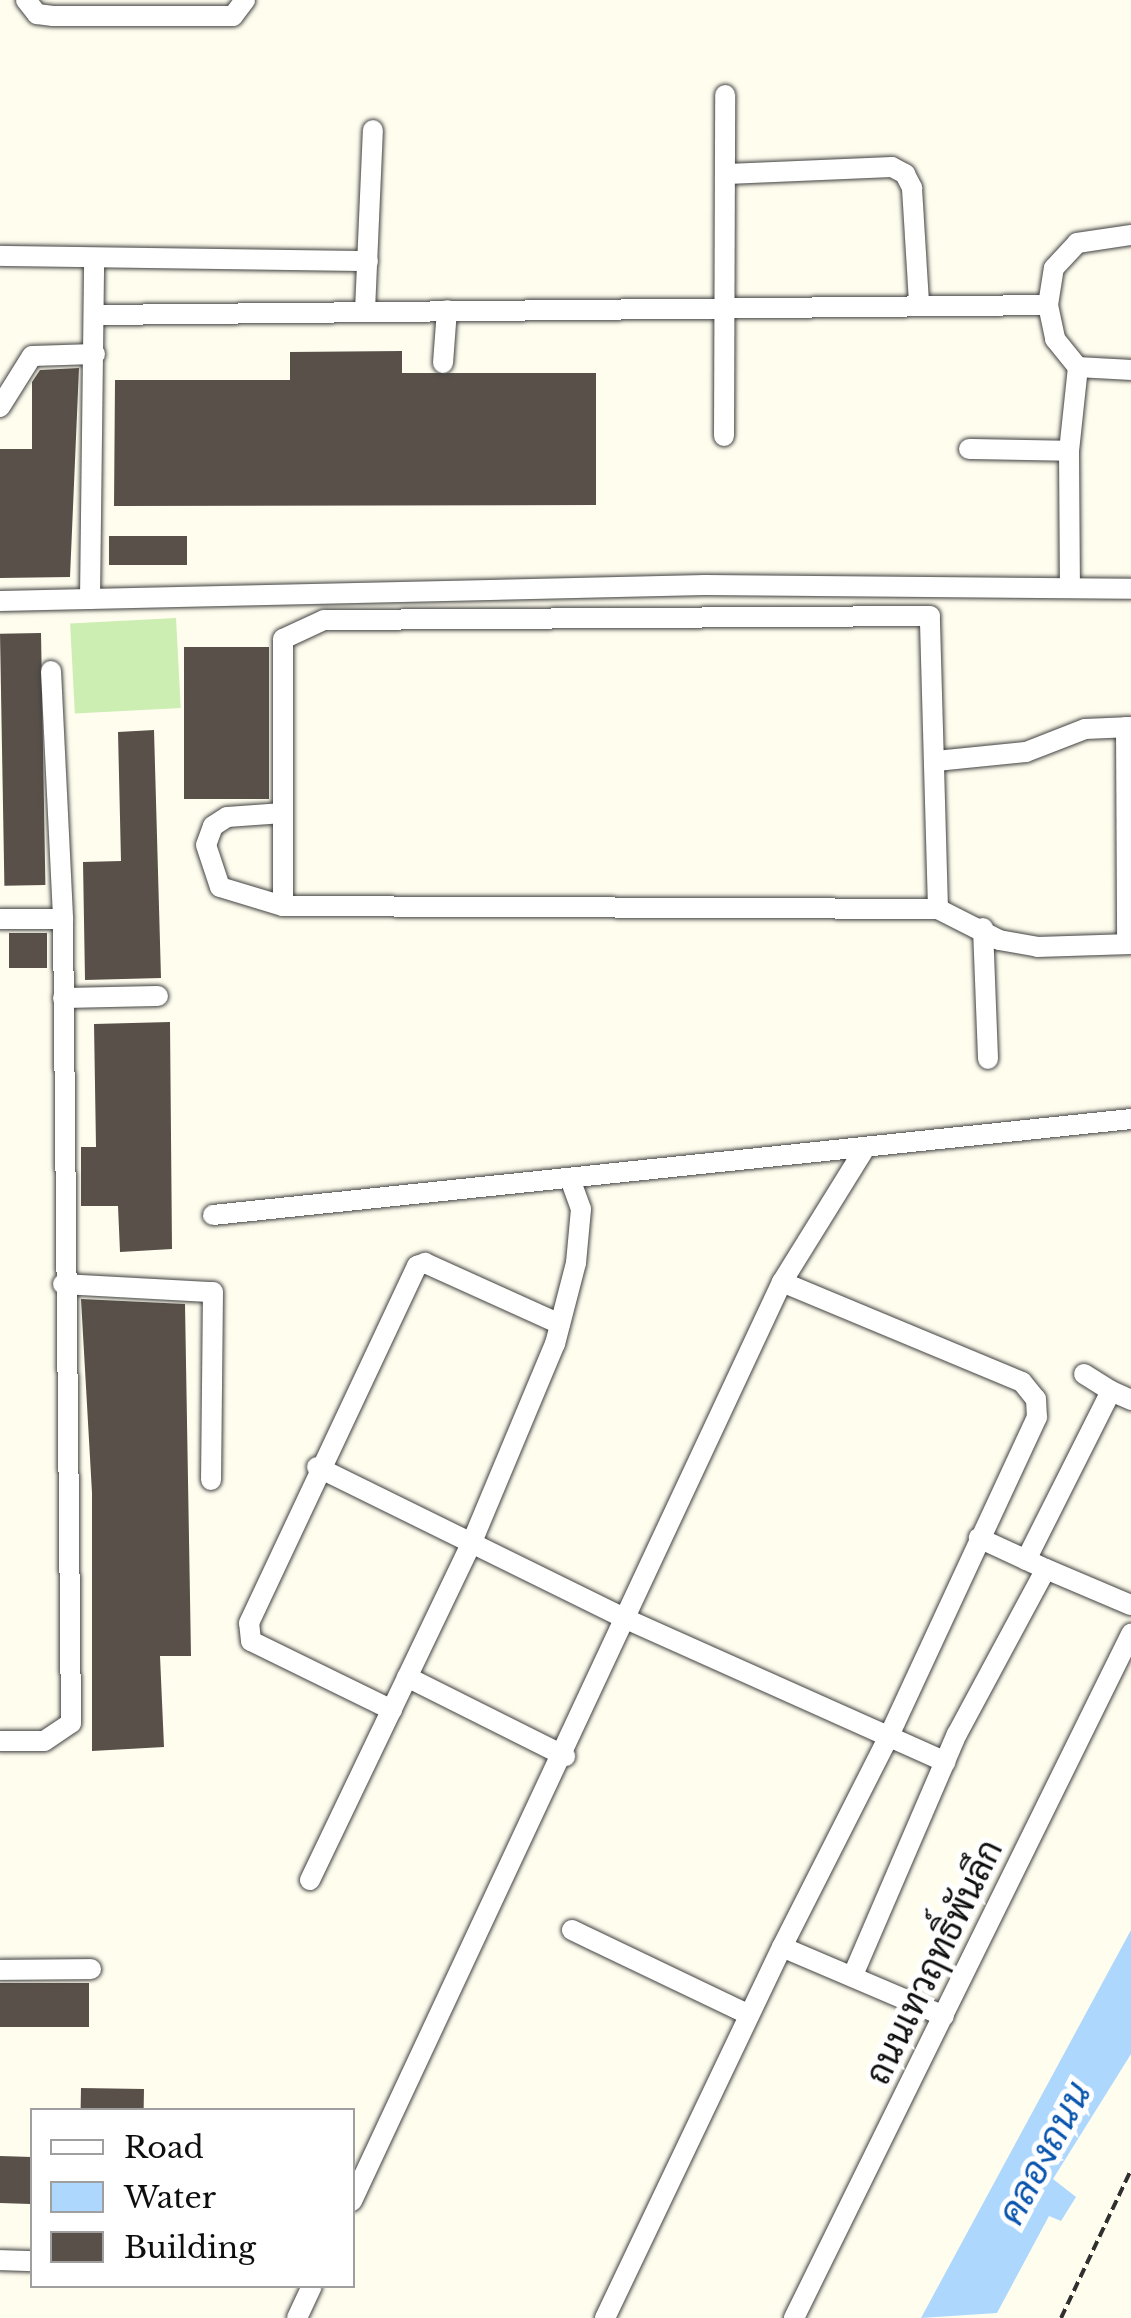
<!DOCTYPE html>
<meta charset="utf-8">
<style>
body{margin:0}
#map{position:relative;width:1131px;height:2318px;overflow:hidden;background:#fffdee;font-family:"Libre Baskerville",Sarabun,serif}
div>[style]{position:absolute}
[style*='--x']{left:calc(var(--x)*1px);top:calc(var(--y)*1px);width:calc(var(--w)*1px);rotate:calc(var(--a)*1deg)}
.green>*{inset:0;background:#cceeb3;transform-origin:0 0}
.water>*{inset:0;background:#add7fd}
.building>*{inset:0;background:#585049;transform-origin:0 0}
.path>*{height:4px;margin-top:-2px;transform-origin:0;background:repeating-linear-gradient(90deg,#303030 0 10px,transparent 0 15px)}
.roads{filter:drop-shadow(0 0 2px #414141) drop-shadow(0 0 2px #414141)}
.minor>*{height:20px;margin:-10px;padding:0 10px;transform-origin:10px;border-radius:10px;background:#fff}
span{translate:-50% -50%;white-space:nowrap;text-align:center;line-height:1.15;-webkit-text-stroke:10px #fff;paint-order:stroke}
.street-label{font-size:35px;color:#0e0e0e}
.water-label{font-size:38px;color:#0955ad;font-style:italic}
.legend{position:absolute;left:30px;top:2108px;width:325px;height:180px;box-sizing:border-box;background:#fff;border:2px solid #9f9f9f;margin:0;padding:12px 18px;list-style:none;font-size:30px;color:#0e0e0e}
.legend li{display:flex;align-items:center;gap:20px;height:50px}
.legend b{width:50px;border:2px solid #9f9f9f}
</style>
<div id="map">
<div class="green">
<div style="left:176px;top:618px;width:90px;height:106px;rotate:87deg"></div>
</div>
<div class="water">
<div style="clip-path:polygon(1131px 1930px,1131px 2054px,1053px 2179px,1076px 2197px,1061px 2221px,1049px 2216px,997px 2313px,921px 2318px)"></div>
</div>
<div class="building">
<div style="clip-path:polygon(402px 351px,402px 373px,596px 373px,596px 505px,114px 506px,115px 380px,290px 380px,290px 352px)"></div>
<div style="clip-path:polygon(79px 368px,70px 577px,0 578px,0 449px,32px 449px,32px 382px,40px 370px)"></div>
<div style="left:109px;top:536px;width:78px;height:29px"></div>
<div style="left:41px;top:633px;width:252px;height:41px;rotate:89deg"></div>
<div style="left:269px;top:647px;width:152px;height:85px;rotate:90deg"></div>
<div style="clip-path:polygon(154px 730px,161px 978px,85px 980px,83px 862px,121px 861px,118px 732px)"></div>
<div style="left:9px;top:933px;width:38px;height:35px"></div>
<div style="clip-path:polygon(170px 1022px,172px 1249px,120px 1252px,118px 1206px,81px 1206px,81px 1147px,96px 1147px,94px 1024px)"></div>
<div style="clip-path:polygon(81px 1299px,185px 1304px,191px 1656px,160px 1656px,164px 1747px,92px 1751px,92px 1493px)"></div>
<div style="left:89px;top:1983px;width:44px;height:89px;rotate:90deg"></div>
<div style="left:81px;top:2088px;width:63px;height:22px;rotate:1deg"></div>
<div style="left:0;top:2156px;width:32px;height:47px;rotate:2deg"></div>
</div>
<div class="path">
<div style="--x:1061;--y:2318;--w:164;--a:-64.7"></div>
</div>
<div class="roads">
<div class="minor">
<div style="--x:26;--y:0;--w:18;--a:52"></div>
<div style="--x:37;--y:14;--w:16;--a:7"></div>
<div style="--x:53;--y:16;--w:180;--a:0"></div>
<div style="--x:233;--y:16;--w:20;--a:-53"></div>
<div style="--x:727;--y:174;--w:165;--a:-2.4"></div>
<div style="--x:892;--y:167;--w:15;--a:28"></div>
<div style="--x:905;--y:174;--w:16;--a:63"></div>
<div style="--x:912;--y:188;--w:115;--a:86.5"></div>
<div style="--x:0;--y:256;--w:368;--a:0.8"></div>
<div style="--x:1048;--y:305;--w:37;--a:-81"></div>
<div style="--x:1054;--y:268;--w:34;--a:-47"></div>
<div style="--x:1077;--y:243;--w:55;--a:-8.4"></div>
<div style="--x:365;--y:311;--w:181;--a:-87.5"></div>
<div style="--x:96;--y:315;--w:952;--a:-0.6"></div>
<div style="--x:1048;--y:305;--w:35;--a:78"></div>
<div style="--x:1055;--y:339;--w:36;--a:51"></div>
<div style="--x:1078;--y:367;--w:84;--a:96.1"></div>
<div style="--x:1069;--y:451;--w:137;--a:89.6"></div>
<div style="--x:443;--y:363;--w:53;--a:-85.7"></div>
<div style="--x:1078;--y:367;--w:53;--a:3.2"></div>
<div style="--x:0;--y:407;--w:60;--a:-57.9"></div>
<div style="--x:32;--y:356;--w:63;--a:-1.8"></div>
<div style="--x:724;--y:436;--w:341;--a:-89.8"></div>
<div style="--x:969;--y:449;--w:100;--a:1.1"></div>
<div style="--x:90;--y:599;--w:340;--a:-89.3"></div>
<div style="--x:0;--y:601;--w:705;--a:-1.3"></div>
<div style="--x:705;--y:585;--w:426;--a:0.5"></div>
<div style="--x:51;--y:671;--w:248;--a:87.2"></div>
<div style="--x:1126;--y:727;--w:217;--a:89.7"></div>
<div style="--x:936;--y:761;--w:90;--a:-5.7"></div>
<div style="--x:1026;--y:752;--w:63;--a:-21.3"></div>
<div style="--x:1085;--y:729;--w:46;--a:-2.5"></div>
<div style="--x:283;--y:813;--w:56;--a:175.9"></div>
<div style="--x:227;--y:817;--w:17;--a:147"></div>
<div style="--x:213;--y:826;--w:20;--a:110"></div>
<div style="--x:206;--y:845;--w:44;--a:71.6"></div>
<div style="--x:220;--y:887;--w:66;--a:16.8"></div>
<div style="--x:938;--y:909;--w:293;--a:-91.6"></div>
<div style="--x:930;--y:616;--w:606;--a:179.62"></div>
<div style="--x:324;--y:620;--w:45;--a:155.1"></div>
<div style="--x:283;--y:639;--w:267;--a:90"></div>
<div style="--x:283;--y:906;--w:655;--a:0.26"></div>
<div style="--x:938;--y:909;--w:68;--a:26.9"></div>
<div style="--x:999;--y:940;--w:39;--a:10"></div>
<div style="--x:1037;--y:947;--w:94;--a:-1.8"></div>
<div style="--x:0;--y:919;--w:63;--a:0"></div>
<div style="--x:63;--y:919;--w:804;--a:89.43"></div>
<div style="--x:71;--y:1723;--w:32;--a:146"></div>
<div style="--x:44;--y:1741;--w:44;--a:180"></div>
<div style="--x:983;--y:928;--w:131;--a:87.8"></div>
<div style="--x:63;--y:998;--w:95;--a:-1.2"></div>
<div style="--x:213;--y:1215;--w:923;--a:-5.97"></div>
<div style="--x:782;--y:1282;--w:260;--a:22.6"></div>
<div style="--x:1022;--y:1382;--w:22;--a:51"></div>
<div style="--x:1036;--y:1399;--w:18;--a:87"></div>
<div style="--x:1037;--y:1417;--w:354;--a:114.9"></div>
<div style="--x:888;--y:1738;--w:234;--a:116.9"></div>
<div style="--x:782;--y:1947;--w:176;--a:23.1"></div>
<div style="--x:63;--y:1284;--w:150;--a:3.1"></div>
<div style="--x:213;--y:1292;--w:188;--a:90.6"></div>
<div style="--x:1084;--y:1374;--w:32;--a:32"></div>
<div style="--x:317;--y:1467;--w:344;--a:26.2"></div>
<div style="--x:626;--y:1619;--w:350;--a:24.1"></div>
<div style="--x:1026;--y:1560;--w:189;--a:-63.3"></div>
<div style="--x:1111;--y:1391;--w:22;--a:24"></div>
<div style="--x:1046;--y:1569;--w:92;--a:23"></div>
<div style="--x:407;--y:1677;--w:177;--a:26.6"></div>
<div style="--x:392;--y:1710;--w:157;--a:-153.9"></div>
<div style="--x:251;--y:1641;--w:18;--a:-96"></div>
<div style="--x:249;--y:1623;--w:395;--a:-64.8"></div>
<div style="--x:417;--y:1266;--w:9;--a:-21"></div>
<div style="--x:425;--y:1263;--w:148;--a:24.3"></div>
<div style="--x:310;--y:1880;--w:375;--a:-64.4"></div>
<div style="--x:472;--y:1542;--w:215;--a:-67.3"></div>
<div style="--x:555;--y:1344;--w:84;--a:-75.5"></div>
<div style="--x:576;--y:1263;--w:54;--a:-84.7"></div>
<div style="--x:581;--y:1209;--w:32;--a:-110"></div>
<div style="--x:572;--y:1930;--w:194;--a:25.6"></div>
<div style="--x:0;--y:1970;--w:91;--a:-0.6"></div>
<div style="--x:853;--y:1975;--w:262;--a:-66.7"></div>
<div style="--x:957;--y:1734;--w:187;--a:-61.7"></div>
<div style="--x:1046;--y:1569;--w:74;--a:-155.2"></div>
<div style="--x:352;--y:2201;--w:1015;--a:-64.93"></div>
<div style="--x:782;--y:1282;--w:158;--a:-58.2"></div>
<div style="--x:0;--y:2260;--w:32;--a:2"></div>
<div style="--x:297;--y:2318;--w:35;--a:-65"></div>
<div style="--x:605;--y:2318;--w:411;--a:-64.5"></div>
<div style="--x:794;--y:2318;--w:763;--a:-63.77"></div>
</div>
</div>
<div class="street-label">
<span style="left:934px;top:1962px;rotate:-64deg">ถนนเทวฤทธิ์พันลึก</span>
</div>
<div class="water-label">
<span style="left:1044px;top:2153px;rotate:-62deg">คลองถนน</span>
</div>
<ul class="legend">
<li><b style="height:12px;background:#fff"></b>Road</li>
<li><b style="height:28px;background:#add7fd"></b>Water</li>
<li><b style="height:28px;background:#585049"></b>Building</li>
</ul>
</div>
